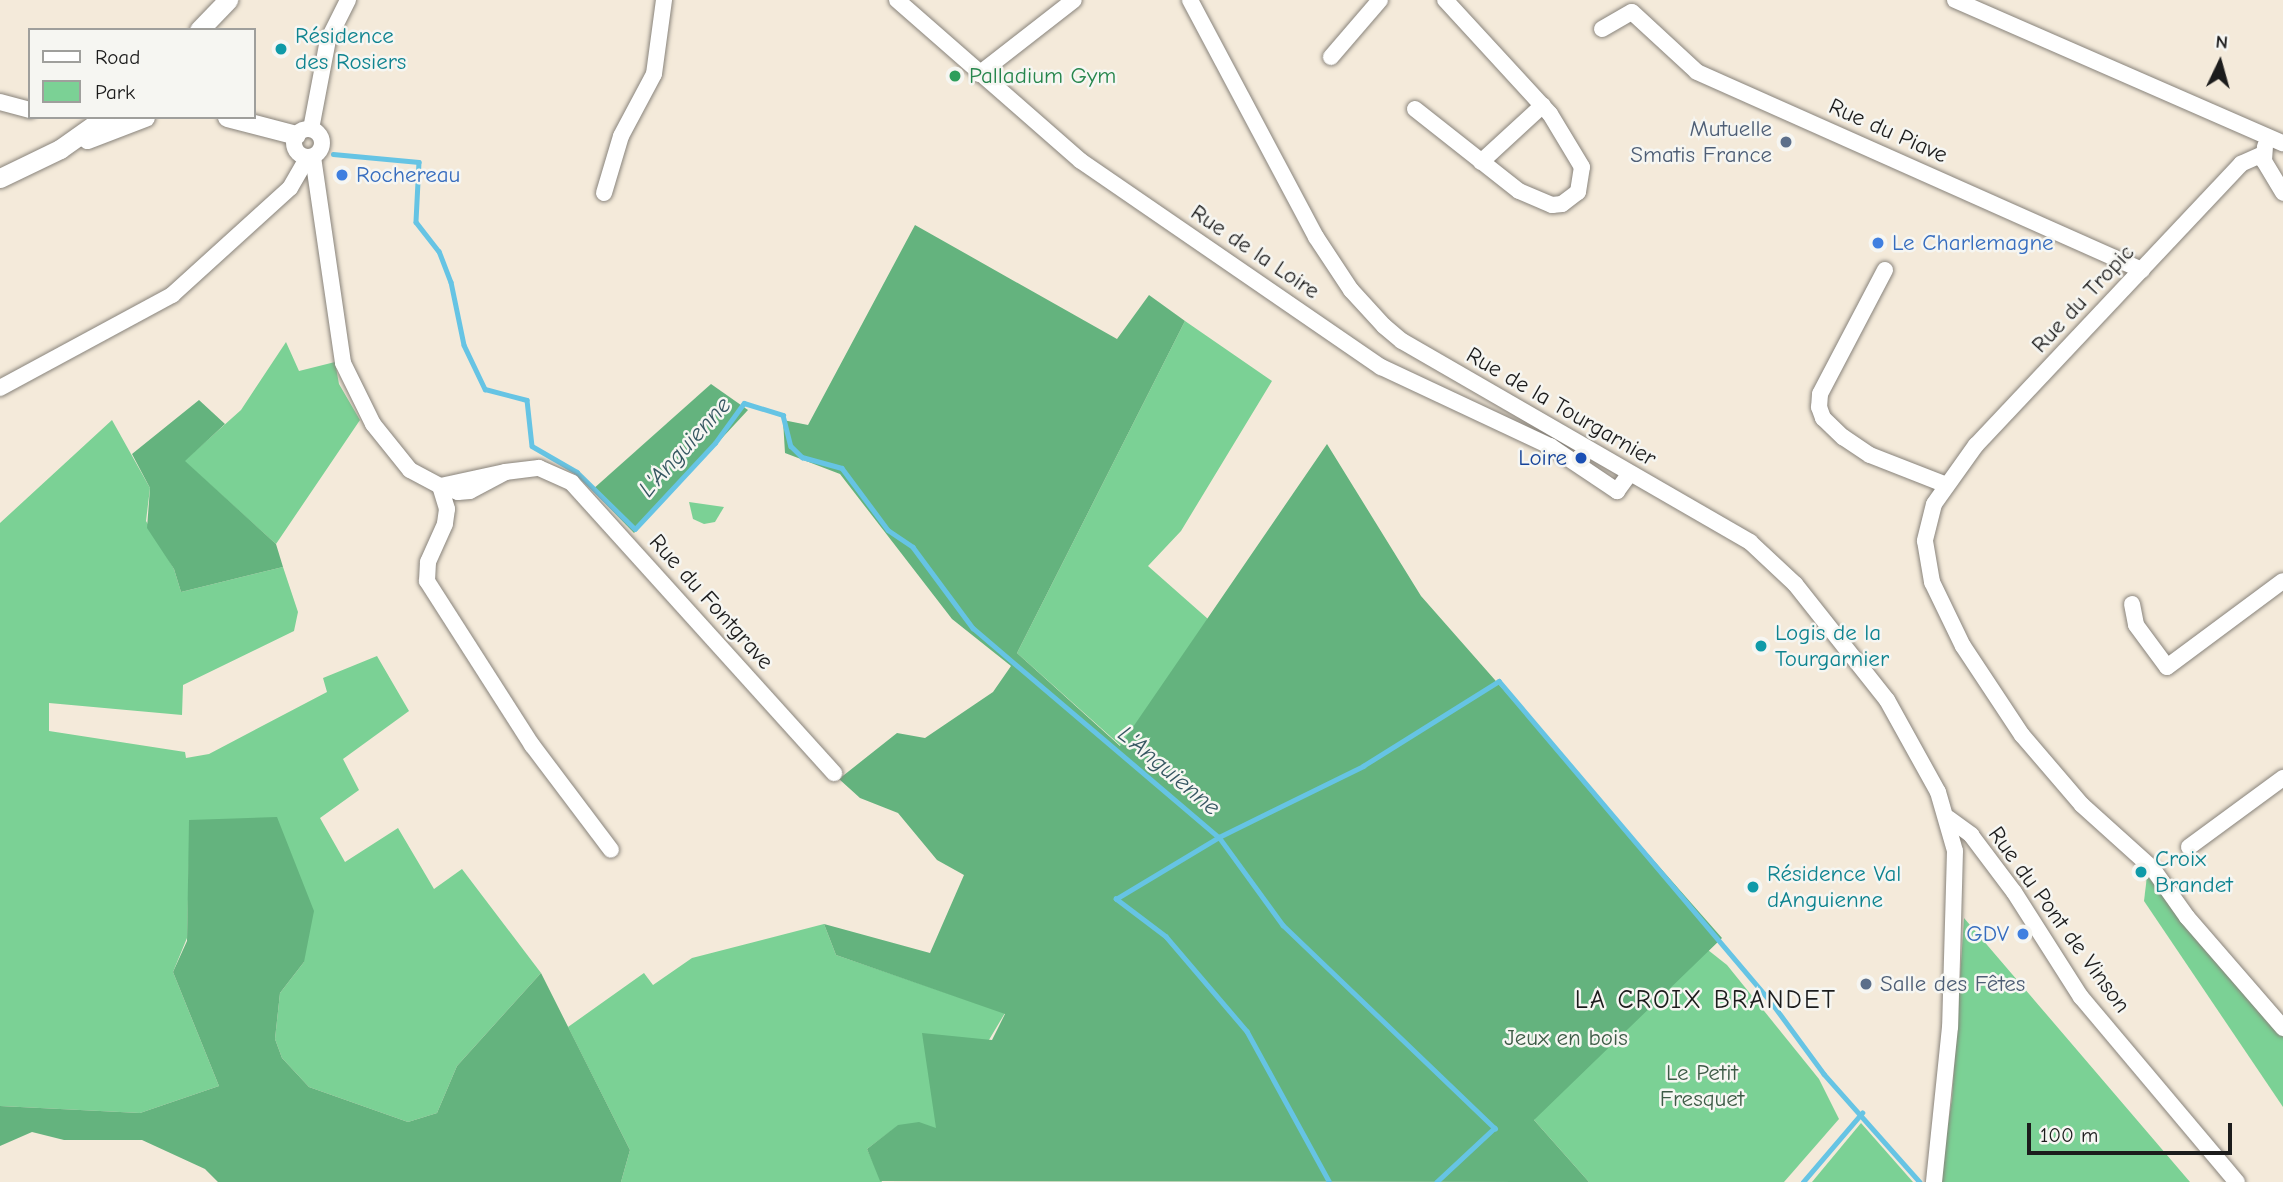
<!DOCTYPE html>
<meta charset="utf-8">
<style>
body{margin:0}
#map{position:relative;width:2283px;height:1182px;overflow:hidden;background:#f4eada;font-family:"Comic Neue",sans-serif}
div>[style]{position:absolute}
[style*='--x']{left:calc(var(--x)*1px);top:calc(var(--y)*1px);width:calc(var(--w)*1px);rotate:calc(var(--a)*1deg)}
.green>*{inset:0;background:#7bd195}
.forest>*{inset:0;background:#64b37e}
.stream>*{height:4.5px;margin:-2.25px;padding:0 2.25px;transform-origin:2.25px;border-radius:2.25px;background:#66c4e4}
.roads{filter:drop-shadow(0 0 2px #88837b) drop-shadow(0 0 2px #88837b)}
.minor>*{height:16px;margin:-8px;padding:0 8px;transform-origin:8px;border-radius:8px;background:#fff}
.minor>.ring{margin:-8px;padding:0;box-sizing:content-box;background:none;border:16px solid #fff;border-radius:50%}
.major>*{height:19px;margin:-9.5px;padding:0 9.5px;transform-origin:9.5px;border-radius:9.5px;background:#fff}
.dots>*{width:19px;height:19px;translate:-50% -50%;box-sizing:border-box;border:4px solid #f6f6f2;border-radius:50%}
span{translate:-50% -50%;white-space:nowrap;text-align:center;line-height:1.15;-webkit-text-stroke:5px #f6f6f2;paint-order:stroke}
.culture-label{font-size:23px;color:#0d838f}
.left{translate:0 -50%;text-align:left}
.leisure-label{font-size:23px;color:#27864d}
.service-label{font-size:23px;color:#4e5e75}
.right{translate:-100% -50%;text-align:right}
.street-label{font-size:23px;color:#1c1c1c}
.shop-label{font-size:23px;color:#366cbe}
.transit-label{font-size:23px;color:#164399}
.park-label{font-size:23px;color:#3d5b46}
.water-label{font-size:24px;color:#365762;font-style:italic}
.quarter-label{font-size:26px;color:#1c1c1c;letter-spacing:2px}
.legend{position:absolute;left:28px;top:28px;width:228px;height:91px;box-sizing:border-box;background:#f6f6f2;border:2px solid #9f9f9c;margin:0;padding:9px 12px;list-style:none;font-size:21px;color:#1c1c1c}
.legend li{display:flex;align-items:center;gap:14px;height:35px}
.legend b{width:35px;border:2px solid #9f9f9c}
.north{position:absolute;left:2185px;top:28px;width:70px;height:70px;-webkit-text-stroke:5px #f6f6f2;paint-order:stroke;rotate:5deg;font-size:19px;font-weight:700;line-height:28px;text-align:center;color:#1c1c1c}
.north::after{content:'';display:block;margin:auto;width:24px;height:32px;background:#1c1c1c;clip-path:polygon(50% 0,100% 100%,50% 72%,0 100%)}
.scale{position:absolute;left:2027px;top:1123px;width:205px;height:32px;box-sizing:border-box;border:4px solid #1c1c1c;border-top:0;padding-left:9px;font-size:21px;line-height:24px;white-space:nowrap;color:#1c1c1c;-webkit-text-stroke:5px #f6f6f2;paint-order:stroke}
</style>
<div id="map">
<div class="green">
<div style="clip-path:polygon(1185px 321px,1272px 381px,1181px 531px,1148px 566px,1208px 619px,1121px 746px,1017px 653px)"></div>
<div style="clip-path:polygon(286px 342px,299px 371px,335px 362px,339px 384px,360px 420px,276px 544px,184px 461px,241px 410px)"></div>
<div style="clip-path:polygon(112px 420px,150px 488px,146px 521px,174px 569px,181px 592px,283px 567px,298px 612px,294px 631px,183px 685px,182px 715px,49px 703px,49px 731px,185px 752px,186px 758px,209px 754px,327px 692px,323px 678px,377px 656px,409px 711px,343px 759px,359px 790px,320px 818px,345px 862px,398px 828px,434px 889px,462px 869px,541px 973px,457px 1066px,437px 1113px,408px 1122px,309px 1087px,282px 1058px,275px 1039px,280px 993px,304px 962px,190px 820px,187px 938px,173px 972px,219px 1086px,140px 1113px,0 1106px,0 523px)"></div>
<div style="clip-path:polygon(689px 502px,724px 507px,715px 522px,704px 524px,693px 519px)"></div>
<div style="clip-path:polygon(2147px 876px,2283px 1037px,2283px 1107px,2144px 901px)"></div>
<div style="clip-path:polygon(1964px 918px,2190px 1182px,1939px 1182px,1952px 1099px)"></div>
<div style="clip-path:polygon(824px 924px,836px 955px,1005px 1013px,936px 1129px,899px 1125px,867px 1149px,882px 1182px,621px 1182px,630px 1150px,568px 1027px,644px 973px,653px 985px,692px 958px)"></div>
<div style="clip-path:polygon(1708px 950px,1727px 965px,1819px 1079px,1839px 1119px,1784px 1182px,1589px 1182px,1534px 1120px,1587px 977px)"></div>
<div style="clip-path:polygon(1861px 1123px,1913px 1182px,1812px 1182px)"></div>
</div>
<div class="forest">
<div style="clip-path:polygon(915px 225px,1117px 339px,1149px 295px,1185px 321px,1017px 653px,1120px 746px,1327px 444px,1421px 596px,1722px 938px,1534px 1120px,1589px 1182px,880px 1181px,867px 1149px,898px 1125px,919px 1122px,936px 1128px,922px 1033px,992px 1040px,1005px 1014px,836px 955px,824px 924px,930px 953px,964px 875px,937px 860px,898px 813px,860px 798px,839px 779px,897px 733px,925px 738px,993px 692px,1011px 666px,952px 619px,840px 474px,785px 453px,783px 420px,808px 425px)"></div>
<div style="clip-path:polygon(711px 384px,748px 410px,634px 533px,592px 490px)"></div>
<div style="clip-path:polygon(199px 400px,225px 424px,185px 461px,276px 544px,283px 567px,181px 592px,174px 569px,147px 528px,150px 488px,132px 454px)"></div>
<div style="clip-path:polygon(277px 817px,314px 911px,304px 962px,280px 993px,275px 1039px,282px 1058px,309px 1087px,408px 1122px,437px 1113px,457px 1066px,541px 973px,630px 1150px,621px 1182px,218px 1182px,205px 1169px,142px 1140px,64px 1140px,32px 1132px,0 1146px,0 1106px,140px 1113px,219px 1086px,173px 972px,187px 941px,189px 820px)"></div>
</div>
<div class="stream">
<div style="--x:333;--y:154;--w:86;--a:5.3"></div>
<div style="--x:419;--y:162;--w:60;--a:92.9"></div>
<div style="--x:416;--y:222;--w:37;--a:52"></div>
<div style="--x:439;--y:251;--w:33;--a:69"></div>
<div style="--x:451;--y:282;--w:64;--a:78.3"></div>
<div style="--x:464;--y:345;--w:49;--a:64.5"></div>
<div style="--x:485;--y:389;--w:43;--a:14.7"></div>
<div style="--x:527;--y:400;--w:46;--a:83.8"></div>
<div style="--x:532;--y:446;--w:52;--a:30"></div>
<div style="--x:577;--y:472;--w:81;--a:44.5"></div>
<div style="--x:635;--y:529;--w:117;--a:-47.1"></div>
<div style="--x:715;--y:443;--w:49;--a:-54.1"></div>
<div style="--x:744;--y:403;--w:41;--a:17.1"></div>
<div style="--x:783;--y:415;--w:32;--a:76"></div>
<div style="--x:791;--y:446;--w:16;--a:45"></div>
<div style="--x:802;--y:457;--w:41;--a:15.4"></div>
<div style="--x:842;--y:468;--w:77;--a:53.4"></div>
<div style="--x:888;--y:530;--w:30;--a:34"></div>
<div style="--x:913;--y:547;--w:101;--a:53.5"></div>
<div style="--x:973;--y:628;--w:323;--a:40.4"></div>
<div style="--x:1219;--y:837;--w:161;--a:-26.2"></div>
<div style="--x:1363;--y:766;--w:160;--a:-32"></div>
<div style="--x:1499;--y:681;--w:417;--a:49.7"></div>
<div style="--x:1769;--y:999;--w:93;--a:53.7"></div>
<div style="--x:1824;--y:1074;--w:144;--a:48.4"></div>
<div style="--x:1329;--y:1182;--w:171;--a:-118.7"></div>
<div style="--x:1247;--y:1032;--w:125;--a:-130.5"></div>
<div style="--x:1166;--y:937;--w:63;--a:-142.8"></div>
<div style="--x:1116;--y:899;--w:120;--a:-31"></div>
<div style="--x:1219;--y:837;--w:109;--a:54"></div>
<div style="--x:1283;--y:925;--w:294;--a:43.8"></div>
<div style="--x:1495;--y:1128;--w:79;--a:137"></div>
<div style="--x:1803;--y:1182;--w:91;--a:-49.5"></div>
</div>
<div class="roads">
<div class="minor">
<div style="--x:897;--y:0;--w:244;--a:41.2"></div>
<div style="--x:1081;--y:161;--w:364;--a:34.5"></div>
<div style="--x:1381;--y:367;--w:187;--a:25.1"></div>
<div style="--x:1550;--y:446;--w:81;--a:33.9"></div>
<div style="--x:1617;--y:491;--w:22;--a:-54"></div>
<div style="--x:1190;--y:0;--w:268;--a:62"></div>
<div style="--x:1316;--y:237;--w:64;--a:56.6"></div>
<div style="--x:1351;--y:290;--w:49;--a:47.5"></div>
<div style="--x:1384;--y:326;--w:23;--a:40"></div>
<div style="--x:1402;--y:341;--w:402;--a:30"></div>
<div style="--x:1750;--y:542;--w:62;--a:43"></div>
<div style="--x:1795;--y:584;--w:148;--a:51.6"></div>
<div style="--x:1887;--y:700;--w:105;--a:61"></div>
<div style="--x:1938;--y:792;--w:61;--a:73.9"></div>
<div style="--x:1955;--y:851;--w:176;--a:91.6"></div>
<div style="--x:1950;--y:1027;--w:156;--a:95.9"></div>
<div style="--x:1955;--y:0;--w:358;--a:23.6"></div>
<div style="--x:1632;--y:12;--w:88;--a:42.7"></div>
<div style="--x:1697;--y:72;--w:487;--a:24"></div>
<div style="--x:1602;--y:29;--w:34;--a:-30"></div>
<div style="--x:1331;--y:57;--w:75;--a:-49.3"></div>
<div style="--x:979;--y:74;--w:120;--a:-37.9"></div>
<div style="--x:0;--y:102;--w:31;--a:15"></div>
<div style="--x:1415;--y:109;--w:132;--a:38.3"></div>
<div style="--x:1519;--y:191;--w:36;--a:23"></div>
<div style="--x:1552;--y:205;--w:10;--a:-6"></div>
<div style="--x:1562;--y:204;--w:20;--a:-37"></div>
<div style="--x:1578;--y:192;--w:25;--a:-81"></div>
<div style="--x:1582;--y:167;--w:62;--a:-121.1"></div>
<div style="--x:1550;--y:114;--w:155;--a:-132.6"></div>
<div class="ring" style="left:294px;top:129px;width:12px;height:12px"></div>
<div style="--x:311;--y:129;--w:91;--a:-79.2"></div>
<div style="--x:328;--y:40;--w:45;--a:-63.4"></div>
<div style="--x:2265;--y:146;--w:15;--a:94"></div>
<div style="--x:2264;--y:161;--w:37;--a:59"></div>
<div style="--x:2263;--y:154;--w:24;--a:156"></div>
<div style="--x:2241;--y:164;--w:386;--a:133.3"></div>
<div style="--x:1976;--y:445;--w:72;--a:125.4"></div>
<div style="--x:1934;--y:504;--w:38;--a:104"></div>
<div style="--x:1925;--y:541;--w:42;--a:80.3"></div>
<div style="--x:1932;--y:582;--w:71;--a:64.2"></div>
<div style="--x:1963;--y:646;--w:107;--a:56.5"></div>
<div style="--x:2022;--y:735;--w:92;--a:49.4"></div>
<div style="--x:2082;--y:805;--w:96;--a:42"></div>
<div style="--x:2153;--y:869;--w:59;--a:54.7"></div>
<div style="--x:2187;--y:917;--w:147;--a:49.1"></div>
<div style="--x:313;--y:157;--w:208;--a:81.7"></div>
<div style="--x:343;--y:363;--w:68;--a:63.8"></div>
<div style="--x:373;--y:424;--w:59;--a:51.2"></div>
<div style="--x:410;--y:470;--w:34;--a:28"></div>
<div style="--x:440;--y:486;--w:19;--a:18"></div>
<div style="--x:458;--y:492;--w:12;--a:-5"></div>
<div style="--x:470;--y:491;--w:40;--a:-28"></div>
<div style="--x:505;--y:472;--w:66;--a:167.8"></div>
<div style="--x:1481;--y:162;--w:84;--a:-42.6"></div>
<div style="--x:604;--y:193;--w:59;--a:-73.4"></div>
<div style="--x:621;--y:136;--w:70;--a:-62"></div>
<div style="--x:654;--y:74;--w:75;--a:-82.3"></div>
<div style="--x:1885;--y:270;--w:140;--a:117.7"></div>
<div style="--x:1820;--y:394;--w:13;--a:94"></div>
<div style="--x:1819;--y:407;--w:12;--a:70"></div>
<div style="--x:1823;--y:418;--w:28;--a:44"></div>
<div style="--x:1843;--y:437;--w:32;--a:34"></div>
<div style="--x:1870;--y:455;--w:79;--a:21.4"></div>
<div style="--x:0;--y:388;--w:196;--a:-28.4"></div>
<div style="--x:172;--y:295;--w:159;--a:-42.2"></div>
<div style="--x:290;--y:188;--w:34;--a:-60"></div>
<div style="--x:505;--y:472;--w:34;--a:-7"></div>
<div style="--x:539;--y:468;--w:36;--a:24"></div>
<div style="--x:572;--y:483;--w:391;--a:47.9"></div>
<div style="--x:440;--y:486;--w:24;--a:73"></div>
<div style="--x:447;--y:509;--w:15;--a:98"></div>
<div style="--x:445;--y:524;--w:42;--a:114.1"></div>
<div style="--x:428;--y:562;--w:19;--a:93"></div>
<div style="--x:427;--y:581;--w:195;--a:57.4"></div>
<div style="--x:532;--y:745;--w:131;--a:53"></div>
<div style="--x:2132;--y:604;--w:21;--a:79"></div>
<div style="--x:2136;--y:625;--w:52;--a:53.6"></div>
<div style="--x:2167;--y:667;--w:144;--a:-36.6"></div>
<div style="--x:1948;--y:818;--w:29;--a:36"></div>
<div style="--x:1971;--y:835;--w:71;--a:53"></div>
<div style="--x:2014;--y:892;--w:125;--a:57.5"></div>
<div style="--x:2081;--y:997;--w:242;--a:49.9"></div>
<div style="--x:2189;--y:847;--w:117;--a:-36.3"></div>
</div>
<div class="major">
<div style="--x:199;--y:30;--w:42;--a:-46"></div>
<div style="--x:227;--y:117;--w:71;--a:14.6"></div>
<div style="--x:87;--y:139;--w:62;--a:-20.8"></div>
<div style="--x:0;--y:178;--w:67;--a:-25.8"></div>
<div style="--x:60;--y:149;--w:55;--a:-35.4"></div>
</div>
</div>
<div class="dots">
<div style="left:281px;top:49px;background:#0f9aa8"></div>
<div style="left:955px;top:76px;background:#2e9e5b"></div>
<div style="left:1786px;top:142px;background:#5c6f8a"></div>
<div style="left:342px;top:175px;background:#3f7fe0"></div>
<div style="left:1878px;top:243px;background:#3f7fe0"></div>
<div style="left:1581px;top:458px;background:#1a4fb4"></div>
<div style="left:1761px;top:646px;background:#0f9aa8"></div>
<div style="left:2141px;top:872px;background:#0f9aa8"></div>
<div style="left:1753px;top:887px;background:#0f9aa8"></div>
<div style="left:2023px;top:934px;background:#3f7fe0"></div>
<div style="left:1866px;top:984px;background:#5c6f8a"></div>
</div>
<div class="culture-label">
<span class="left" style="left:295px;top:49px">Résidence<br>des Rosiers</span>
<span class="left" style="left:1775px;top:646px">Logis de la<br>Tourgarnier</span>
<span class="left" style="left:2155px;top:872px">Croix<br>Brandet</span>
<span class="left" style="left:1767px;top:887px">Résidence Val<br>dAnguienne</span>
</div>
<div class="leisure-label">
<span class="left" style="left:969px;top:76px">Palladium Gym</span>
</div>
<div class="service-label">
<span class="right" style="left:1772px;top:142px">Mutuelle<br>Smatis France</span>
<span class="left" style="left:1880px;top:984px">Salle des Fêtes</span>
</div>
<div class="street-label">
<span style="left:1888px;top:131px;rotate:24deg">Rue du Piave</span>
<span style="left:1255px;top:252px;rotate:34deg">Rue de la Loire</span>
<span style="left:2083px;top:299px;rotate:-47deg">Rue du Tropic</span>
<span style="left:1561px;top:407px;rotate:30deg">Rue de la Tourgarnier</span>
<span style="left:711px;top:602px;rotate:48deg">Rue du Fontgrave</span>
<span style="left:2059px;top:920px;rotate:54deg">Rue du Pont de Vinson</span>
</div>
<div class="shop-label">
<span class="left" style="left:356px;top:175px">Rochereau</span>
<span class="left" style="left:1892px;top:243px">Le Charlemagne</span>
<span class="right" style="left:2009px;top:934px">GDV</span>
</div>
<div class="transit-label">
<span class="right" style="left:1567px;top:458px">Loire</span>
</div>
<div class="park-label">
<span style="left:1566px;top:1038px">Jeux en bois</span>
<span style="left:1702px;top:1086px">Le Petit<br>Fresquet</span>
</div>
<div class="water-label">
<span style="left:685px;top:447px;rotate:-48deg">L'Anguienne</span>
<span style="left:1169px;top:771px;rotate:40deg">L'Anguienne</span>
</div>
<div class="quarter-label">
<span style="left:1706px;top:1001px">LA CROIX BRANDET</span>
</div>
<ul class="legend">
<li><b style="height:9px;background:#fff"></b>Road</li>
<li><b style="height:19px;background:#7bd195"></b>Park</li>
</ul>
<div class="north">N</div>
<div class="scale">100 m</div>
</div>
